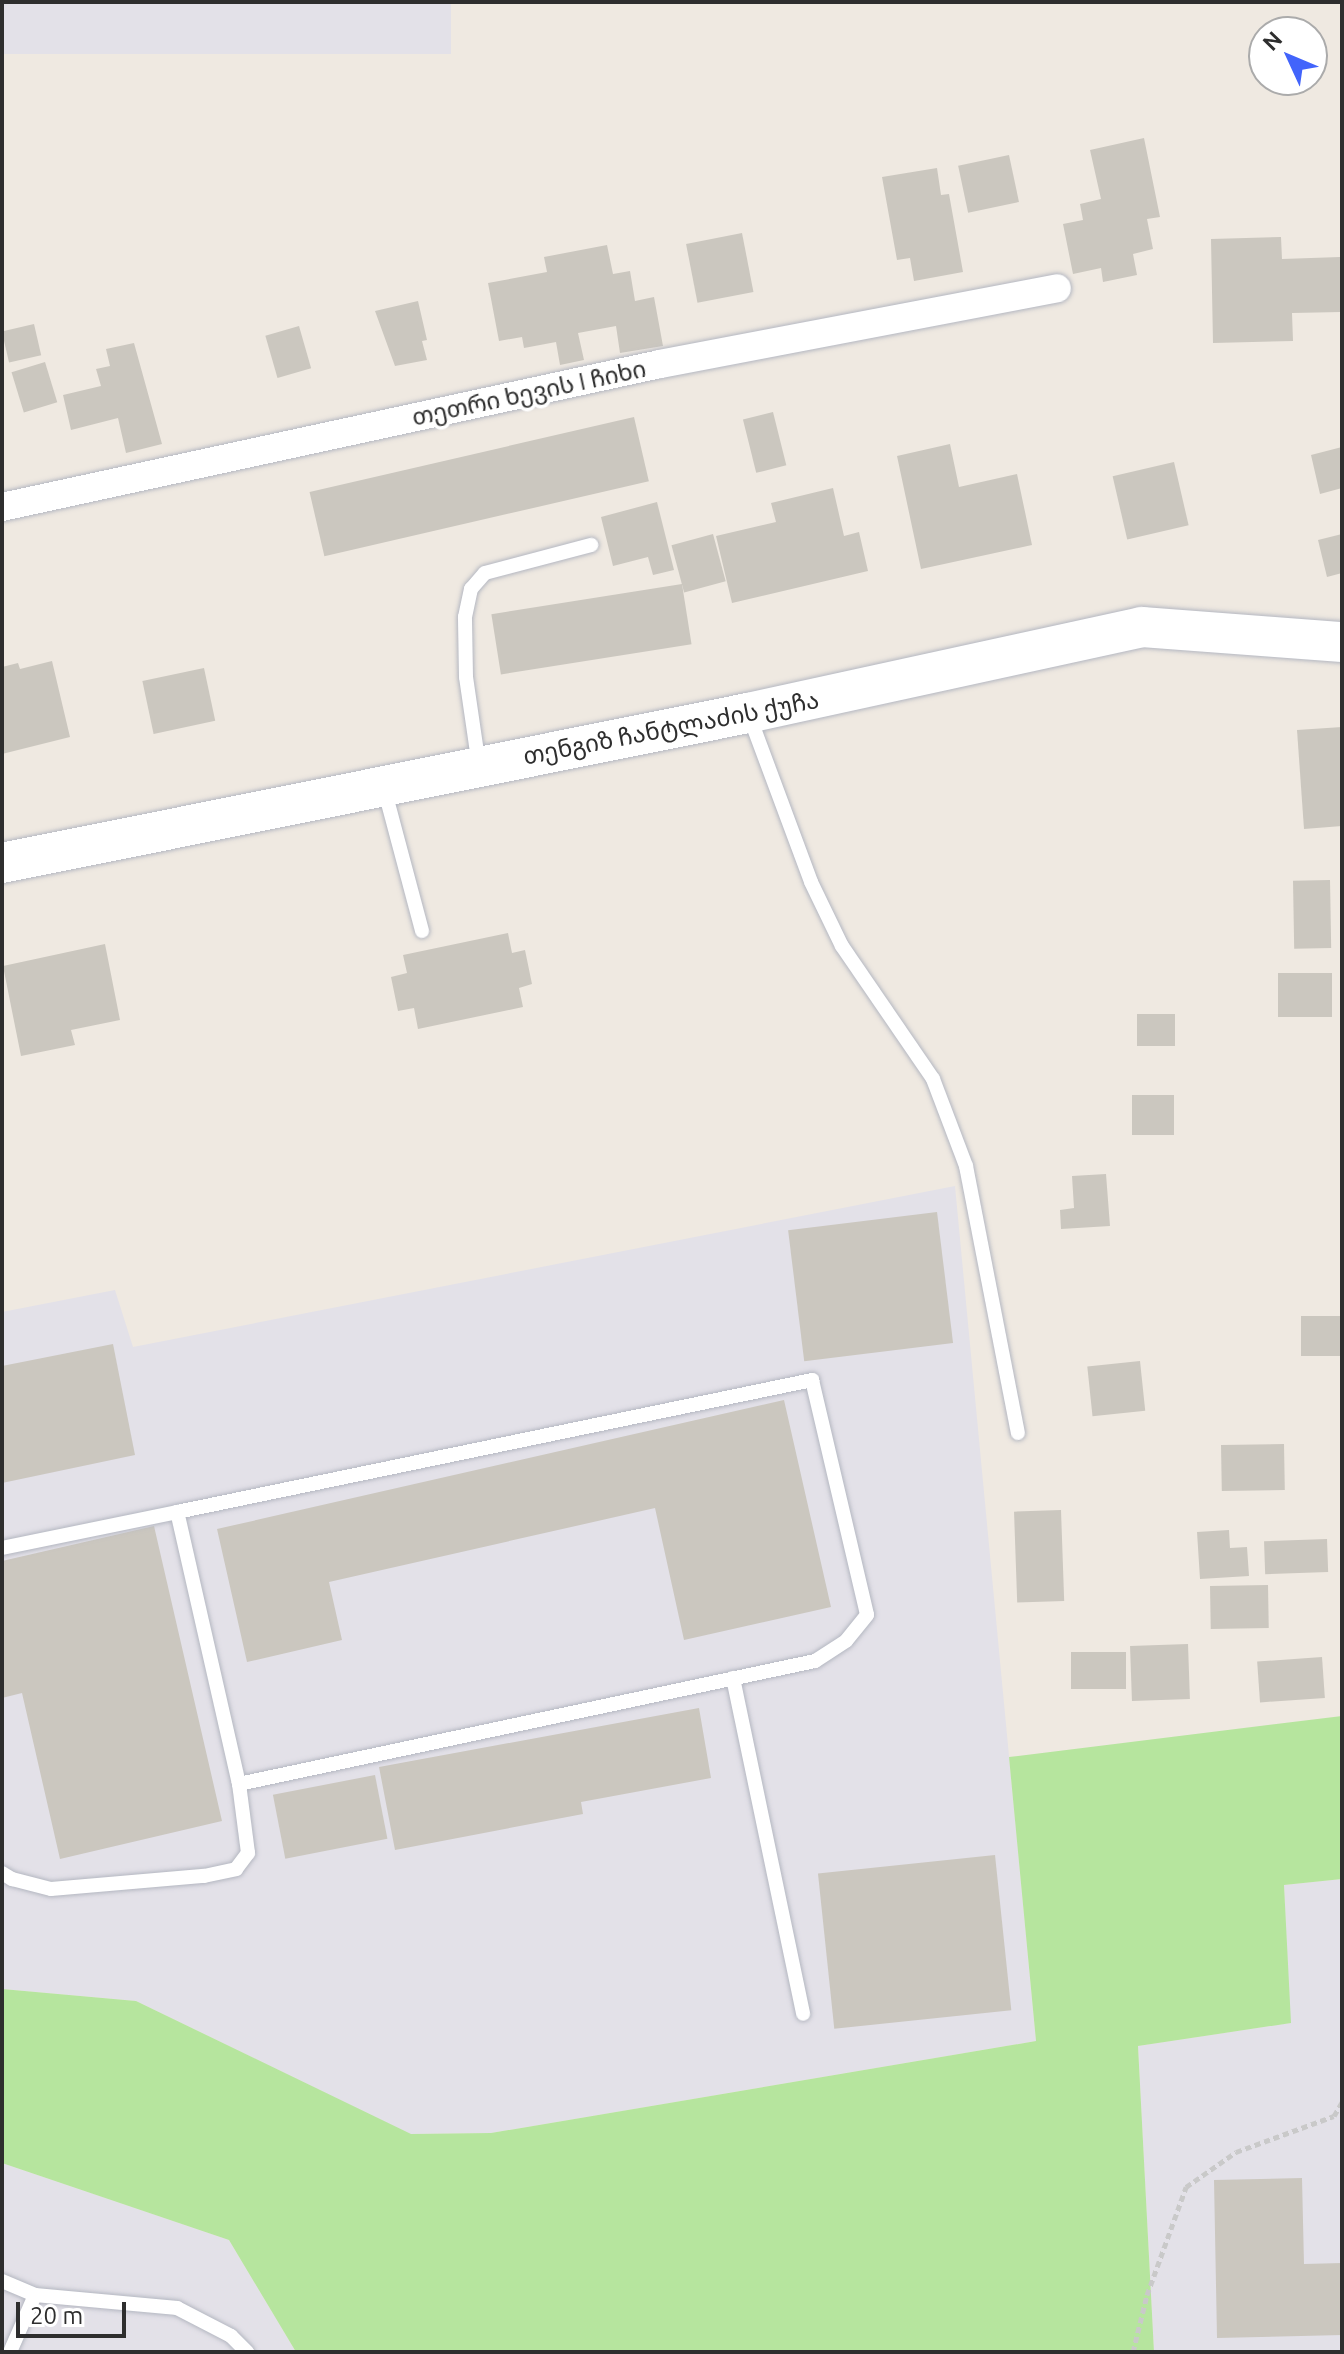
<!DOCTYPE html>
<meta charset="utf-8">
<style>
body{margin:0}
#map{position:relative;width:1344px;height:2354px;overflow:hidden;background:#efe9e1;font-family:Ubuntu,"Noto Sans Georgian",sans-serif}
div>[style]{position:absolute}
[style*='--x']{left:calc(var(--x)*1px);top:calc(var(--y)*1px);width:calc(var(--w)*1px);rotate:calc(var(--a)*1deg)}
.industrial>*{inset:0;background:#e3e1e8;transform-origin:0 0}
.green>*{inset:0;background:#b6e59e}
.building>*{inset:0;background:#cbc7bf;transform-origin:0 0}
.path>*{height:5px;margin-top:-2.5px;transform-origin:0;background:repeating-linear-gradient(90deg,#c9c9c9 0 6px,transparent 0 10px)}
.roads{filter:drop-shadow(0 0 2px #b4b7c1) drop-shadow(0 0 2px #b4b7c1)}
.lane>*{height:14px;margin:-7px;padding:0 7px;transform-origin:7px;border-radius:7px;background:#fff}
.street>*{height:28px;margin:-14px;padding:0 14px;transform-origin:14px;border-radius:14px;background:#fff}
.secondary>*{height:40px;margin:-20px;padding:0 20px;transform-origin:20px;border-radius:20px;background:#fff}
span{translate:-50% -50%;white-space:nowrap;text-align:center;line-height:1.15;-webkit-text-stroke:7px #fff;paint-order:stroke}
.street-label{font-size:24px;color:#2e2e2e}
.frame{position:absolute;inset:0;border:4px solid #2e2e2e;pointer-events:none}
.north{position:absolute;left:1248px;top:16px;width:80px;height:80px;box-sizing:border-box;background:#fff;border:2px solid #ababab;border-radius:50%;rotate:314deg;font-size:22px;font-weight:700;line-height:32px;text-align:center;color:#2e2e2e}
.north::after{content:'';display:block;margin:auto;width:28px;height:36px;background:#4264fb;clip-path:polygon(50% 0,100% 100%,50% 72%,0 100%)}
.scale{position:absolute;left:16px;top:2302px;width:110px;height:36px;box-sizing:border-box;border:4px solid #2e2e2e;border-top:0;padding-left:10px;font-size:24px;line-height:28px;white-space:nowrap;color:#2e2e2e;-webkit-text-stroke:6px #fff;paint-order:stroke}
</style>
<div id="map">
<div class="industrial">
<div style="left:2px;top:2px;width:449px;height:52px"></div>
<div style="clip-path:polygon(955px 1186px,1036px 2041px,491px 2133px,410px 2134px,136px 2001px,2px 1989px,2px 1312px,115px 1290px,133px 1347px)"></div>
<div style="clip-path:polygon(1342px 1879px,1342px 2352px,1154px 2352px,1138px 2046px,1290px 2023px,1284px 1885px)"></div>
<div style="clip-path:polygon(2px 2163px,229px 2240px,296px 2352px,2px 2352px)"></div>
</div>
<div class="green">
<div style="clip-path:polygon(1342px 1716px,1342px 1879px,1284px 1885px,1291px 2023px,1138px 2046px,1154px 2352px,296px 2352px,229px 2240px,2px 2163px,2px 1989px,136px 2001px,411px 2134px,491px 2133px,1036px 2041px,1009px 1757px)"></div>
</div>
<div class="building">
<div style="clip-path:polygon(1144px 138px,1160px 217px,1147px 219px,1153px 249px,1133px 254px,1137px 275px,1103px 282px,1101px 268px,1073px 274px,1063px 224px,1083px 220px,1080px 204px,1101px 199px,1090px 150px)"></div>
<div style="left:1009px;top:155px;width:48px;height:52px;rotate:78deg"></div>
<div style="clip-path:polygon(937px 168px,941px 195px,949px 194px,963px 272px,914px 281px,910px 258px,897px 260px,882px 177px)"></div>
<div style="left:742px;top:233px;width:60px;height:57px;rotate:79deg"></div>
<div style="clip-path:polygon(1281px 237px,1282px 259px,1340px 257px,1341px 312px,1292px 313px,1293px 341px,1213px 343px,1211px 239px)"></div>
<div style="clip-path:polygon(607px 245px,613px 274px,630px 271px,635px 301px,654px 297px,663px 346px,620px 353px,616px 326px,578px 333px,584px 360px,560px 365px,556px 342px,524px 348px,522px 337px,499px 341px,488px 283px,547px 272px,544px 257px)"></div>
<div style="clip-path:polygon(418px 301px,427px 340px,422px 341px,427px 360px,395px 366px,375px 311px)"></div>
<div style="left:34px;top:324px;width:32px;height:33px;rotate:77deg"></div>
<div style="left:299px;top:326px;width:44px;height:35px;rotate:74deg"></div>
<div style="clip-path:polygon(134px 343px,162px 444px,126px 453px,118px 418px,71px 430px,63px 395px,101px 386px,96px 369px,110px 366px,106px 349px)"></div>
<div style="left:45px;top:362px;width:42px;height:35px;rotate:73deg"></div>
<div style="left:773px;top:412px;width:55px;height:31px;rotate:76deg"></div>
<div style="left:634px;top:417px;width:66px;height:333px;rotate:77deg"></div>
<div style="clip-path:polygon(950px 444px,959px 487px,1017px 474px,1032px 545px,921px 569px,897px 456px)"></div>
<div style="clip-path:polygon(1342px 447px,1342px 488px,1320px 494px,1311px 455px)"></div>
<div style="left:1174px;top:462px;width:65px;height:63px;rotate:77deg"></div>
<div style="clip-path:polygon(833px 488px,844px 536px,859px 532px,868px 571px,732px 603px,716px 536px,776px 522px,771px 503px)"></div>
<div style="clip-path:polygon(657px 502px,674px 570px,653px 575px,648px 557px,613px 566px,601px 517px)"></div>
<div style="left:713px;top:534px;width:49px;height:43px;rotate:75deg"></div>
<div style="clip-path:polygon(1342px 534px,1342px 573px,1327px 577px,1318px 540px)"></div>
<div style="left:682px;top:584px;width:61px;height:193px;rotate:81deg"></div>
<div style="clip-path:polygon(52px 661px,70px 737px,2px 754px,2px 667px,18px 663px,20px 669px)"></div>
<div style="left:204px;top:668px;width:54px;height:63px;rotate:78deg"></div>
<div style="clip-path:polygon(1342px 727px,1342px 826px,1304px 829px,1297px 730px)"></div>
<div style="left:1330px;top:880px;width:68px;height:37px;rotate:89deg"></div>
<div style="clip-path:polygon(508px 933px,512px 953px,525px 950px,532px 984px,519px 988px,523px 1007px,418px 1029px,414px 1008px,398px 1011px,391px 977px,407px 973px,403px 955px)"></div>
<div style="clip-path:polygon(105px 944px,120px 1020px,71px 1030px,75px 1045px,21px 1056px,3px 966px)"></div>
<div style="left:1332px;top:973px;width:44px;height:54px;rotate:90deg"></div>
<div style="left:1137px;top:1014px;width:38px;height:32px"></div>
<div style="left:1132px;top:1095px;width:42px;height:40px"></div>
<div style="clip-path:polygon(1106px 1174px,1110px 1226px,1061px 1229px,1060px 1210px,1074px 1208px,1072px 1176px)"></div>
<div style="left:937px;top:1212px;width:132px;height:150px;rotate:83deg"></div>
<div style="left:1342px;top:1316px;width:40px;height:41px;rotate:90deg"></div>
<div style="clip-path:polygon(113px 1344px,135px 1455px,2px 1483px,2px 1366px)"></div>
<div style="left:1140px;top:1361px;width:50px;height:53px;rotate:84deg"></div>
<div style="clip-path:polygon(784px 1400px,831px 1607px,684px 1640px,655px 1508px,329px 1582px,342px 1640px,247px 1662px,217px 1529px)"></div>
<div style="left:1284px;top:1444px;width:46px;height:63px;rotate:89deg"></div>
<div style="left:1061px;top:1510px;width:91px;height:47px;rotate:88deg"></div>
<div style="clip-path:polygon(154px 1526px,222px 1821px,60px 1859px,22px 1693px,2px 1698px,2px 1561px)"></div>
<div style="clip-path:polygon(1229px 1530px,1230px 1548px,1247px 1547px,1249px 1576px,1200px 1579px,1197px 1532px)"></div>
<div style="left:1327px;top:1539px;width:33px;height:63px;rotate:88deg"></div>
<div style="left:1268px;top:1585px;width:43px;height:58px;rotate:89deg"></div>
<div style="left:1188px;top:1644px;width:55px;height:58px;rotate:88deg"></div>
<div style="left:1071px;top:1652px;width:55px;height:37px"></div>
<div style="left:1322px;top:1657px;width:41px;height:65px;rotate:86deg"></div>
<div style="clip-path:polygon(699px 1708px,711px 1778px,581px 1802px,583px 1814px,395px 1850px,379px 1767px)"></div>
<div style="left:375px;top:1775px;width:65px;height:104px;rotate:79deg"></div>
<div style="left:995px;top:1855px;width:156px;height:178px;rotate:84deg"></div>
<div style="clip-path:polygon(1302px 2178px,1304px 2264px,1342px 2263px,1342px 2335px,1217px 2338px,1214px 2180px)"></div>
</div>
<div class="path">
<div style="--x:1133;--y:2352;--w:59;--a:-76.2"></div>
<div style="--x:1147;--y:2295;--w:115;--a:-70.1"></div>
<div style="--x:1186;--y:2187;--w:61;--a:-35"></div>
<div style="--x:1236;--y:2152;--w:104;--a:-20.2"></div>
<div style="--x:1334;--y:2116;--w:16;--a:-60"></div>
</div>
<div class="roads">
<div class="lane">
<div style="--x:749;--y:715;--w:178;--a:69.6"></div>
<div style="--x:811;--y:882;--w:71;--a:64.2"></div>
<div style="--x:842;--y:946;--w:161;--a:55.6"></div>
<div style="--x:933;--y:1079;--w:93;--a:69.2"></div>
<div style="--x:966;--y:1166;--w:272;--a:79"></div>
<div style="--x:479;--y:766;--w:90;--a:-98.3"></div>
<div style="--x:466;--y:677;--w:60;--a:-91"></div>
<div style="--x:465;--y:617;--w:29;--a:-78"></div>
<div style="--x:471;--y:589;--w:21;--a:-49"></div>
<div style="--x:485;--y:573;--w:110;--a:-14.8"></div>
<div style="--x:384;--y:788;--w:148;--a:75.1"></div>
<div style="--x:2;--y:1548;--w:179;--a:-11.6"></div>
<div style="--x:177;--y:1512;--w:649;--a:-11.74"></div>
<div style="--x:812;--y:1380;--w:241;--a:76.8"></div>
<div style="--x:867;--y:1615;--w:33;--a:129"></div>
<div style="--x:846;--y:1641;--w:37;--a:147"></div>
<div style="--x:815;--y:1661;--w:589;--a:167.95"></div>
<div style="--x:239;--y:1784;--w:279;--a:-102.8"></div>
<div style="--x:733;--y:1678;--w:343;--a:78.2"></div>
<div style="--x:2;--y:1873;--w:12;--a:31"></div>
<div style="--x:12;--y:1879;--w:40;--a:14.4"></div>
<div style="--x:51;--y:1889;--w:154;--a:-4.9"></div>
<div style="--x:204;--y:1876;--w:33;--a:-12"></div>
<div style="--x:236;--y:1869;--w:20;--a:-53"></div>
<div style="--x:248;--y:1853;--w:70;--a:-97.4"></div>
<div style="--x:2;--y:2281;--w:36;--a:23"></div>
<div style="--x:35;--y:2295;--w:143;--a:5.2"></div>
<div style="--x:177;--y:2308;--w:61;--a:27.4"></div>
<div style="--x:231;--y:2336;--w:23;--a:45"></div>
<div style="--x:10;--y:2352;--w:62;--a:-66.3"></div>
</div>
<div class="street">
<div style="--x:2;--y:507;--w:673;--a:-12.26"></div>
<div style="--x:660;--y:364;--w:404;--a:-10.8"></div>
</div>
<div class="secondary">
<div style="--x:2;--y:863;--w:761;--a:-11.37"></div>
<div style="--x:748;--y:713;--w:403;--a:-12.3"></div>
<div style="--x:1142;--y:627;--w:201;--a:4.3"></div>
</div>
</div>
<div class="street-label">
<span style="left:529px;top:393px;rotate:-12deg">თეთრი ხევის I ჩიხი</span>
<span style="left:671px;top:728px;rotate:-11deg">თენგიზ ჩანტლაძის ქუჩა</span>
</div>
<div class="frame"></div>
<div class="north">N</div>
<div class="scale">20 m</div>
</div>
